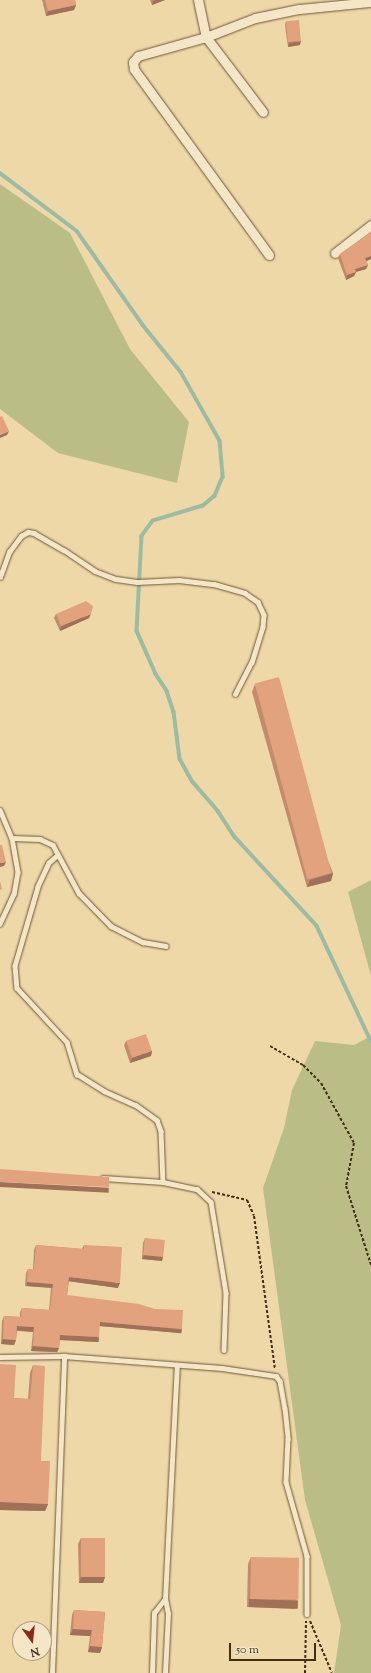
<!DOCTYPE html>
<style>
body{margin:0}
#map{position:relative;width:371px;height:1673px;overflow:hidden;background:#eed8a8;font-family:"Sorts Mill Goudy",serif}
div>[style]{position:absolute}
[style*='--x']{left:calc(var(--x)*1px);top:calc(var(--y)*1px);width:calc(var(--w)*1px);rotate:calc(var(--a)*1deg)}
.green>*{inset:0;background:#babe86}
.stream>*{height:3.5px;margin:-1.75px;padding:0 1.75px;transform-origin:1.75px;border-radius:1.75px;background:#9bbba3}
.path>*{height:2px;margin-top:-1px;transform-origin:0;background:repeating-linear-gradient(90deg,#422c12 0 3px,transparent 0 5px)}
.roads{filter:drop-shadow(0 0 1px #6d5738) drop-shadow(0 0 1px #6d5738)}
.lane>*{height:4.5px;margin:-2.25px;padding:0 2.25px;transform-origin:2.25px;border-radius:2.25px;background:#f4e6c6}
.street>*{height:9px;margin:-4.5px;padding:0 4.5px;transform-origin:4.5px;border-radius:4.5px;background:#f4e6c6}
.wall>*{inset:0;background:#c28b6c}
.shaded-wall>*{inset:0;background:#9e7158;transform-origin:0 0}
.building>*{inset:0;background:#e1a27d;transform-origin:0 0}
span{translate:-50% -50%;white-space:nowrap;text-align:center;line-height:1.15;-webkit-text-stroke:3px #f4e6c6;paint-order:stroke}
.north{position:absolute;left:12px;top:1621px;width:40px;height:40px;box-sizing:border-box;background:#f4e6c6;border:1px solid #ad9c7e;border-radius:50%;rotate:165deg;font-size:11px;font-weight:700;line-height:16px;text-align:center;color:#422c12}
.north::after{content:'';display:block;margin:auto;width:14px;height:18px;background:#8f2418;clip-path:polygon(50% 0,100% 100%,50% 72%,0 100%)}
.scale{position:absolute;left:229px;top:1643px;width:87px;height:18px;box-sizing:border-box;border:2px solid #422c12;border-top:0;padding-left:5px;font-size:12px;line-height:14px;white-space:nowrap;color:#422c12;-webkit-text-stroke:3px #f4e6c6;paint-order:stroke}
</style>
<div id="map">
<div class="green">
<div style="clip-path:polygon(0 184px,70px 233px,130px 349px,189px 422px,177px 483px,58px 453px,0 409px)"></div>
<div style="clip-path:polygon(371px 880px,371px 976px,348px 892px)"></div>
<div style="clip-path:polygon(371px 1036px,371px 1673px,334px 1673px,341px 1625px,305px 1500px,263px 1188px,284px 1128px,292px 1090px,315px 1041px,354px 1045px)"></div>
</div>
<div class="stream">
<div style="--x:0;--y:173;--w:96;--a:37"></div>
<div style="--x:77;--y:231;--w:115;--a:54.9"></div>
<div style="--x:143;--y:325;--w:60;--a:51"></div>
<div style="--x:181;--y:372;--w:79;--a:60.5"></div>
<div style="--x:220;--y:441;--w:36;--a:85"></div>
<div style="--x:223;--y:477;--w:21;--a:113"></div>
<div style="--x:215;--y:496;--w:16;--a:140"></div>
<div style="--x:203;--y:506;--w:52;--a:163.3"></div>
<div style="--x:153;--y:521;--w:19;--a:126"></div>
<div style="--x:142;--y:536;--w:95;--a:93"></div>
<div style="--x:137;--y:631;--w:47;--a:66.2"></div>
<div style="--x:156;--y:674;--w:20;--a:57"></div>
<div style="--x:167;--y:691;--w:22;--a:72"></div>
<div style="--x:174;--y:712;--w:47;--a:82.7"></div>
<div style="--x:180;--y:759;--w:26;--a:61"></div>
<div style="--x:193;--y:782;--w:38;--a:49"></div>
<div style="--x:218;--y:811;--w:31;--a:57"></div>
<div style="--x:235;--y:837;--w:121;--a:47.3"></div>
<div style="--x:317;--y:926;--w:127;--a:64.8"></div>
</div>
<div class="path">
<div style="--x:270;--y:1046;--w:38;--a:30"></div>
<div style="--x:303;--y:1065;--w:25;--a:45"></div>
<div style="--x:321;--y:1083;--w:68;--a:61.2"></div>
<div style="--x:354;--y:1143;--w:44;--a:100.5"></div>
<div style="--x:346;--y:1186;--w:83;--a:72.4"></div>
<div style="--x:212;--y:1192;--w:36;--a:13"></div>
<div style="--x:247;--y:1200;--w:17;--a:66"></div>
<div style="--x:254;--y:1216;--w:154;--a:82.2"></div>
<div style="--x:310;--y:1621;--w:56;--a:67.1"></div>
<div style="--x:305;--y:1673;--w:52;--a:-88.9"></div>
</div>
<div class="roads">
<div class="lane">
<div style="--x:0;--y:577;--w:27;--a:-70"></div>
<div style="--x:9;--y:552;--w:20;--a:-53"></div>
<div style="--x:21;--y:536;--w:8;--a:-30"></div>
<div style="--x:28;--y:532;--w:6;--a:9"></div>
<div style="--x:34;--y:533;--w:34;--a:30"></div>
<div style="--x:64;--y:550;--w:37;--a:34"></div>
<div style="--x:95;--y:571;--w:22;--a:21"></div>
<div style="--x:116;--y:579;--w:21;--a:8"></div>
<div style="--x:137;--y:582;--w:42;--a:-2.7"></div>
<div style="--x:179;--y:580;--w:35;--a:7"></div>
<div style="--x:214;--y:584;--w:32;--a:16"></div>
<div style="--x:245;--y:593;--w:16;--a:35"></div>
<div style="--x:258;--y:602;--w:14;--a:65"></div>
<div style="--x:264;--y:615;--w:12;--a:95"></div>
<div style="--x:263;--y:627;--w:37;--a:107"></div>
<div style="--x:252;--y:662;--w:36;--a:117"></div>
<div style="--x:0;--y:810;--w:30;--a:67"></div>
<div style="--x:12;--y:838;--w:35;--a:80"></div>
<div style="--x:18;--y:872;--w:22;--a:100"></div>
<div style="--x:14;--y:894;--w:33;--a:115"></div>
<div style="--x:12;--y:838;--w:28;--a:2"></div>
<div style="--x:40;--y:839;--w:14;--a:25"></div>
<div style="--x:53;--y:845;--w:55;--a:61.6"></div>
<div style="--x:79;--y:893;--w:46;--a:45.9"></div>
<div style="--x:111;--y:926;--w:36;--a:27"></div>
<div style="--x:143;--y:942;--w:23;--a:10"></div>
<div style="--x:58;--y:855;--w:12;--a:138"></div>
<div style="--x:49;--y:863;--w:26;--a:115"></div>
<div style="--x:38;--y:887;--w:82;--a:106.2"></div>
<div style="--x:15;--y:966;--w:22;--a:85"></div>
<div style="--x:17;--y:988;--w:74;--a:47.2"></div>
<div style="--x:67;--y:1042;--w:34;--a:73"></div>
<div style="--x:77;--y:1074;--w:32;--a:32"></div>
<div style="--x:104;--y:1091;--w:35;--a:24"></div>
<div style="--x:136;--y:1105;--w:26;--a:36"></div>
<div style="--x:157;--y:1120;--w:12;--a:70"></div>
<div style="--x:161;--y:1131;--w:51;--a:87.8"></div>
<div style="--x:103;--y:1178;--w:60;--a:3.8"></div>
<div style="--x:163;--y:1182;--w:35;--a:12"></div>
<div style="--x:197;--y:1189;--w:19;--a:43"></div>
<div style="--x:211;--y:1202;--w:92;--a:80.6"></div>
<div style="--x:226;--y:1293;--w:57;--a:92"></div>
<div style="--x:0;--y:1357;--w:64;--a:-0.9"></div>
<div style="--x:64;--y:1356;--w:158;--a:4.3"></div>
<div style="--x:222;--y:1368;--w:55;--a:8.4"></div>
<div style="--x:276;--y:1376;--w:6;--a:51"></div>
<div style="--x:280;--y:1381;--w:27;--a:80"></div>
<div style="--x:285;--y:1408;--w:31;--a:84"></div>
<div style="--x:288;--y:1439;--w:43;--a:92.7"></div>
<div style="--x:286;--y:1482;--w:77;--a:74.2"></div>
<div style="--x:307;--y:1556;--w:58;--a:90"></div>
<div style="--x:52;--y:1673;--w:317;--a:-87.8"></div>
<div style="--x:152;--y:1673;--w:60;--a:-88.1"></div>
<div style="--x:154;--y:1613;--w:18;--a:-52"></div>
<div style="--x:165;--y:1673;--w:59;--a:-87.1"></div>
<div style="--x:168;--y:1614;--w:15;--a:-101"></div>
<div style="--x:165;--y:1599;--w:234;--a:-87.1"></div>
</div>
<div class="street">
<div style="--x:198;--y:0;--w:38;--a:78"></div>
<div style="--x:206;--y:37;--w:94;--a:52.8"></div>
<div style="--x:335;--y:253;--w:46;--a:-37.9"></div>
<div style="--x:269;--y:255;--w:230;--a:-126"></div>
<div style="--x:134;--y:69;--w:7;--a:-98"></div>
<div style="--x:133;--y:62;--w:8;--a:-50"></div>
<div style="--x:138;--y:56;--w:71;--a:-15.6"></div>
<div style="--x:206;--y:37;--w:53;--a:-21.2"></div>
<div style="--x:255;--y:18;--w:45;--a:-11.6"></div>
<div style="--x:299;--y:9;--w:71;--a:-5.6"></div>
</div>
</div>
<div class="wall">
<div style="clip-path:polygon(42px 0,75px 0,76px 5px,74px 10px,46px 16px)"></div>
<div style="clip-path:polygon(150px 0,165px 0,152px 5px)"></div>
<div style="clip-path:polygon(286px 21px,300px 45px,288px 47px,285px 25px)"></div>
<div style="clip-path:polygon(371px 232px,371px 259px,366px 261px,368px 265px,366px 269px,356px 272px,354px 276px,346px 280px,338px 258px,340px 254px)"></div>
<div style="clip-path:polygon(56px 614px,89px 618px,60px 631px,54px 618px)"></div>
<div style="clip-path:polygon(255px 684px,333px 873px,331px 881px,307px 887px,252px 692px)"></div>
<div style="clip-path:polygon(126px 1041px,152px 1051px,151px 1056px,130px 1063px,124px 1045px)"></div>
<div style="clip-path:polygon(145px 1238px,163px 1256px,162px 1261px,142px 1259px,143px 1243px)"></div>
<div style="clip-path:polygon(36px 1245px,82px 1249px,84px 1245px,118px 1288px,69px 1281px,67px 1295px,182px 1329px,181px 1333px,99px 1326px,97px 1342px,60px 1340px,59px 1348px,57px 1352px,31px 1351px,33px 1332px,17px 1331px,16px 1340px,14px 1345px,1px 1344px,2px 1321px,4px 1316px,20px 1317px,20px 1312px,22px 1308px,49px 1310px,51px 1288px,25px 1286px,26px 1273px,28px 1269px,33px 1269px,34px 1250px)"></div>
<div style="clip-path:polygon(0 1364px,14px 1398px,28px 1399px,30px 1373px,33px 1365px,41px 1461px,48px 1504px,45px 1511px,0 1510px)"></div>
<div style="clip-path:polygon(81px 1538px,105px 1577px,103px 1583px,79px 1583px,78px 1544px)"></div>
<div style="clip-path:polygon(251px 1557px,298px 1601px,295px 1609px,247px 1607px,248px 1564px)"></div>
<div style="clip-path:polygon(74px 1610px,105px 1612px,102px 1647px,100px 1653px,88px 1652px,90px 1636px,70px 1635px,72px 1615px)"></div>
</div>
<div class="shaded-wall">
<div style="clip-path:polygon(156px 0,165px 0,152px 5px,153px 1px)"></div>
<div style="clip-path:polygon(76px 5px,74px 10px,46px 16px,48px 11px)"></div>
<div style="clip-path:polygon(301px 41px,300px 45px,288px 47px,289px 43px)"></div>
<div style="clip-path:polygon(371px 256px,371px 259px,364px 262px,365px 258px)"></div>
<div style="clip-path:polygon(368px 265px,366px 269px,356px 272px,354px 276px,346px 280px,347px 275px,355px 269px)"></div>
<div style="clip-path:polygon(9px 431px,7px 435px,0 438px,0 435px)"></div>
<div style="clip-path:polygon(91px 614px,89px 618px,60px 631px,61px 626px)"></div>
<div style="clip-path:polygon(6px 862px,4px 866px,0 867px,0 863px)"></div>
<div style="clip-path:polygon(333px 873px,331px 881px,307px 887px,310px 880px)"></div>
<div style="clip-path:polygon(152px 1051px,151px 1056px,130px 1063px,132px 1058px)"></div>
<div style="left:0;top:1182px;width:109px;height:5px;rotate:3deg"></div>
<div style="clip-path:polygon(144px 1255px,163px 1256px,162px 1261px,142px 1259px)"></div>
<div style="clip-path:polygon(69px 1277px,120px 1283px,118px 1288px,67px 1281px)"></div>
<div style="left:27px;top:1282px;width:26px;height:4px;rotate:4deg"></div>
<div style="left:100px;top:1322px;width:82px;height:4px;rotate:5deg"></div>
<div style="clip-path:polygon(17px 1326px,34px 1327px,33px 1332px,15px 1330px)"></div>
<div style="left:60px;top:1335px;width:39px;height:5px;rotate:3deg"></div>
<div style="clip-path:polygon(3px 1339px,16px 1340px,14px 1345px,1px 1344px)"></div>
<div style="clip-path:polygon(33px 1346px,59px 1348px,57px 1352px,31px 1351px)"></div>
<div style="clip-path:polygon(0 1502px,48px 1504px,45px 1511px,0 1510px)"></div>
<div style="clip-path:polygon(81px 1577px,105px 1577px,103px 1583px,79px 1583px)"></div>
<div style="left:249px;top:1599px;width:49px;height:8px;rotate:2deg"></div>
<div style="clip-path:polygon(73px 1629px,92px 1630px,90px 1636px,70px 1635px)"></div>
<div style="clip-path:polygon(90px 1646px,102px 1647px,100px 1653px,88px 1652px)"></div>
</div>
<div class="building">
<div style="clip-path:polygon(45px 0,75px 0,76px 5px,48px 11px)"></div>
<div style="left:299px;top:20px;width:21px;height:13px;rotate:85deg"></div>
<div style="clip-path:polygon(371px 232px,371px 256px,365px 258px,368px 265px,355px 269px,356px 272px,347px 275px,340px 254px)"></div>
<div style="clip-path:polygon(2px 416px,9px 431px,0 435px,0 417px)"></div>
<div style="clip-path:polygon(86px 601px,93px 606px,91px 614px,61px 626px,56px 614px)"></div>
<div style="left:279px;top:677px;width:203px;height:25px;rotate:75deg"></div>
<div style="clip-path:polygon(0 845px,2px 845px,6px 862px,0 863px)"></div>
<div style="clip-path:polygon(0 881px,2px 889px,0 890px)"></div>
<div style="left:146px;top:1034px;width:18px;height:21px;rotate:71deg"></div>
<div style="clip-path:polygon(0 1169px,109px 1177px,109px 1187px,0 1182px)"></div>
<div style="left:145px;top:1238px;width:20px;height:17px;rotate:6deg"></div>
<div style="clip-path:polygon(36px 1245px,84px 1249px,84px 1245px,122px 1247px,120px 1283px,69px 1277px,67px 1295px,139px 1304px,155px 1309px,183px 1310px,182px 1329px,100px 1322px,99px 1337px,60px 1335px,59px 1348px,33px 1346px,34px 1327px,17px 1326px,16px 1340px,3px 1339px,4px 1316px,21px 1317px,22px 1308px,50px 1310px,53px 1284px,27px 1282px,28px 1269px,34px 1269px)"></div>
<div style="clip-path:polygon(0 1364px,16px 1365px,14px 1398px,30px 1399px,33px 1365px,45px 1366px,41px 1461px,50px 1461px,48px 1504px,0 1502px)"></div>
<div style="left:81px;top:1538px;width:24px;height:39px"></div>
<div style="left:251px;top:1557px;width:48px;height:42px;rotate:1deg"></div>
<div style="clip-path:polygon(74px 1610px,105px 1612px,102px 1647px,90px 1646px,92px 1630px,73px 1629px)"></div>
</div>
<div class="north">N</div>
<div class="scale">50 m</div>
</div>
